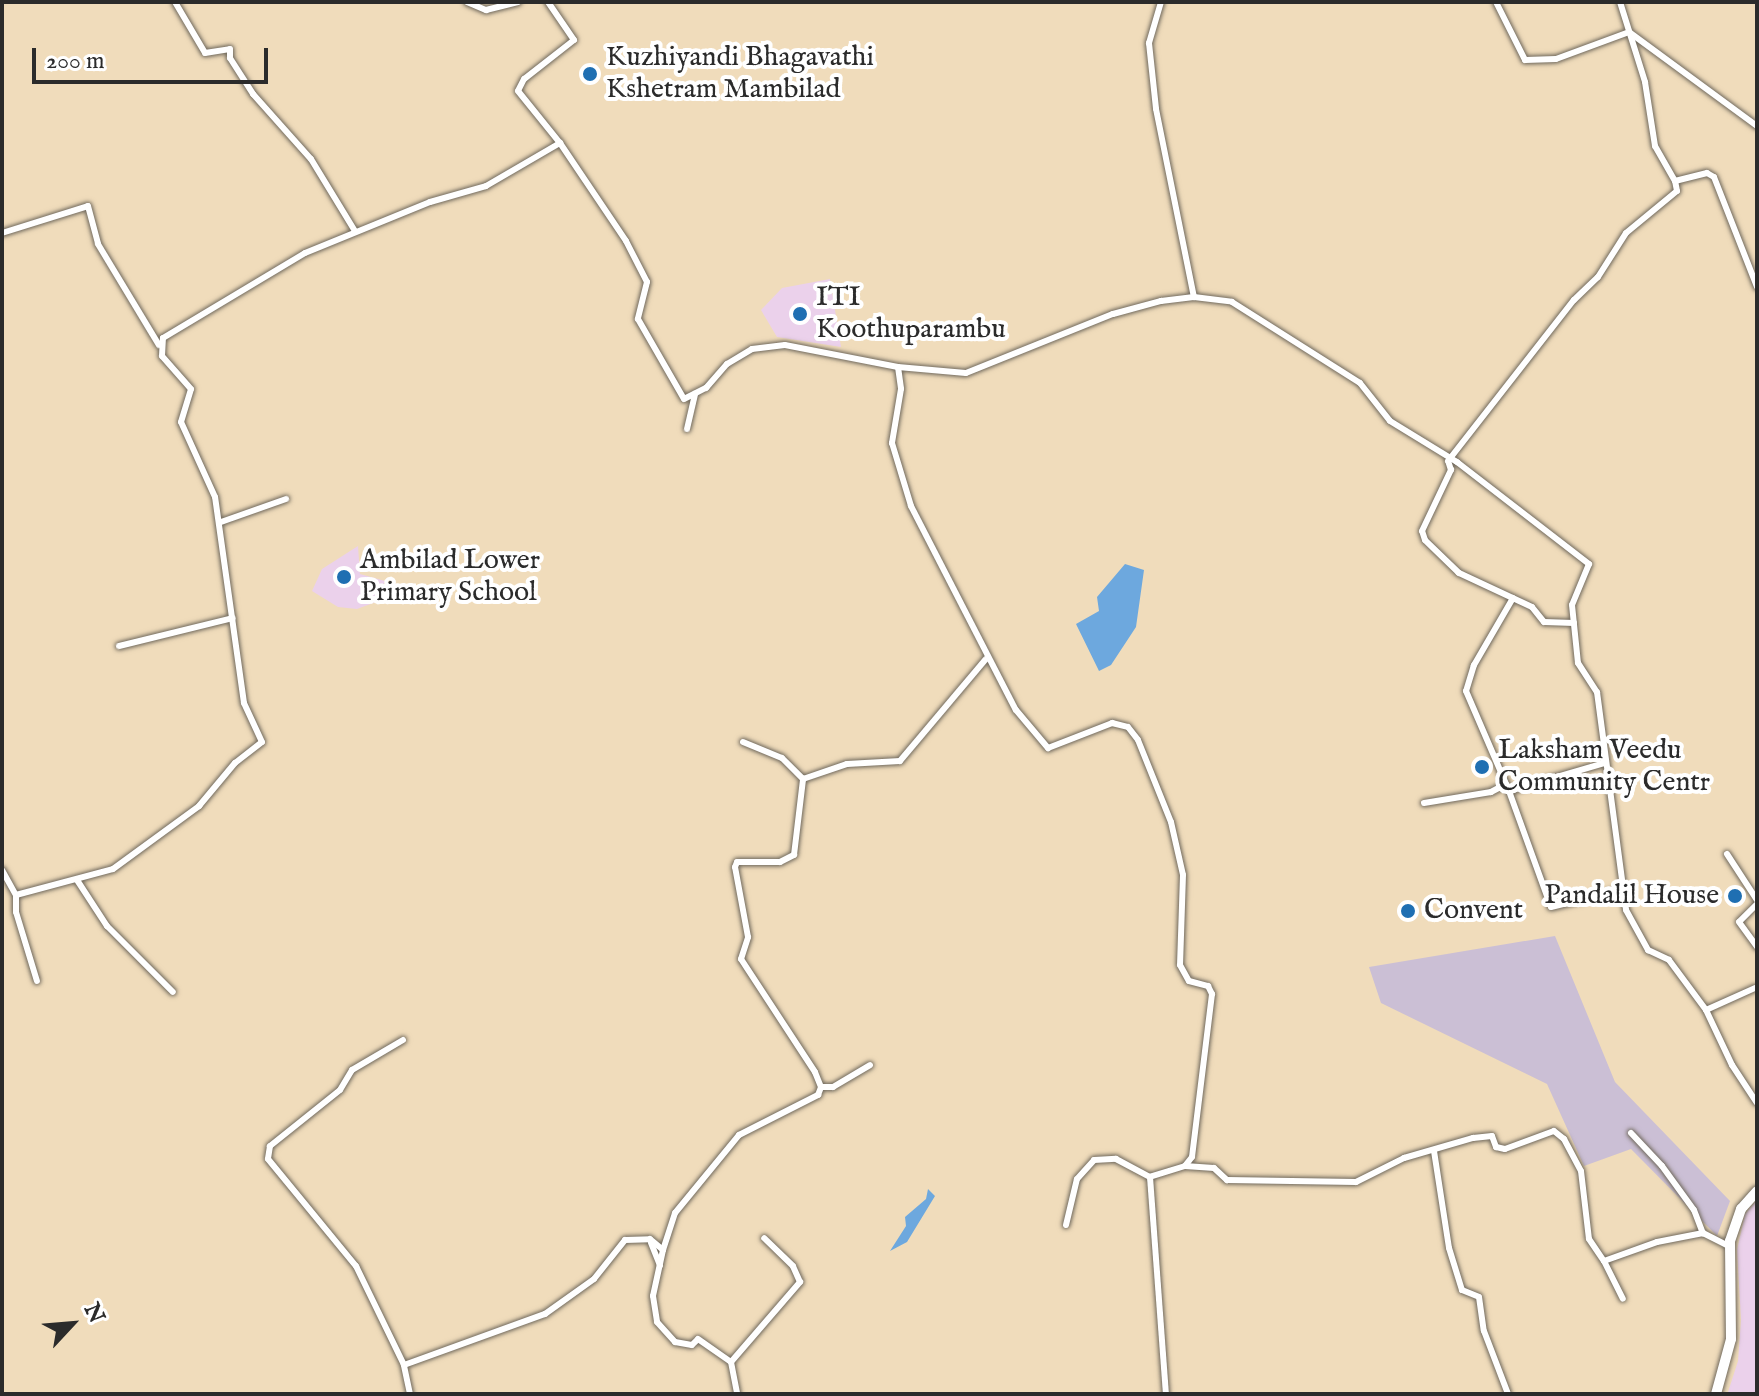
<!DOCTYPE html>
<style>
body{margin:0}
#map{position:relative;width:1759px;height:1396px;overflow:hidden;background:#f0dcbb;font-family:"IM FELL English",serif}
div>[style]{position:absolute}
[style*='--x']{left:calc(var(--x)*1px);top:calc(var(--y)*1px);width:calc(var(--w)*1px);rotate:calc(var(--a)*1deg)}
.built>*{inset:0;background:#ebd1eb}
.industrial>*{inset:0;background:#cbbfd5}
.water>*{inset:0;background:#6da8de}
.roads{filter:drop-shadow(0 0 2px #70695d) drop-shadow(0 0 2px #70695d)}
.street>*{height:6px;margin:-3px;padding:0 3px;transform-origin:3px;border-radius:3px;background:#fff}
.primary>*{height:10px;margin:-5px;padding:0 5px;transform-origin:5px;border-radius:5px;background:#fff}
.dots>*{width:22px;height:22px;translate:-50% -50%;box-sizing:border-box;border:4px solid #fff;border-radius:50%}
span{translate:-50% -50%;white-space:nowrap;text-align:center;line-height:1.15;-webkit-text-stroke:8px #fff;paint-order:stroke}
.poi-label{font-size:28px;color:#2b2b2b}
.left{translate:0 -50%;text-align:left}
.right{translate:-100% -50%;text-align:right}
.frame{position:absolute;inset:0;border:4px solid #2b2b2b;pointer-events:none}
.north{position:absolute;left:32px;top:1284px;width:80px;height:80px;-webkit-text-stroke:6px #fff;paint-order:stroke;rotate:64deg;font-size:22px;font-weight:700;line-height:32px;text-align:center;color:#2b2b2b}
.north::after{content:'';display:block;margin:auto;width:28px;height:36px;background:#2b2b2b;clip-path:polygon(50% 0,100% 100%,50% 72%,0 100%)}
.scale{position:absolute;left:32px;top:48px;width:236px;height:36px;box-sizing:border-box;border:4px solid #2b2b2b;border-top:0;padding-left:10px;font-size:24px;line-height:28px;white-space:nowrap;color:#2b2b2b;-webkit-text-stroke:6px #fff;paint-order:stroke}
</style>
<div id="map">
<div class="built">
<div style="clip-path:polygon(830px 279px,841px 347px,777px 337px,761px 310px,782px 288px)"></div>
<div style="clip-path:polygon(358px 546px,360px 574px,385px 581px,376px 602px,357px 609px,338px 607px,312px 591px,322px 569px)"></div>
<div style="clip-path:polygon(1757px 1200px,1757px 1394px,1734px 1394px,1728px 1392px,1738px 1361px,1741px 1320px,1737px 1250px,1745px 1214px)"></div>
</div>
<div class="industrial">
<div style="clip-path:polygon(1555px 936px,1615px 1082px,1730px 1201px,1717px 1236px,1631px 1149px,1584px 1166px,1547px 1084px,1381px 1003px,1369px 967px)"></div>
</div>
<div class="water">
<div style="clip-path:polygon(1125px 564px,1144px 570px,1136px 627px,1111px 665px,1099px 671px,1076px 624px,1099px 611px,1097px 597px)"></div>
<div style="clip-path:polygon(928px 1189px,935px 1196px,907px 1242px,890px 1251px,906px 1226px,905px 1217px,926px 1199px)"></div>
</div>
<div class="roads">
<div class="street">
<div style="--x:175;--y:2;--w:59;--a:59.5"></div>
<div style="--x:205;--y:53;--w:25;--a:-9"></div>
<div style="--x:230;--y:49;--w:9;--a:90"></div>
<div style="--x:230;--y:58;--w:43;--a:57.4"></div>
<div style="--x:253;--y:94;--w:87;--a:48.3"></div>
<div style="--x:311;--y:159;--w:84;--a:58.6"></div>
<div style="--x:467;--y:2;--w:21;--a:23"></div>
<div style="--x:486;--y:10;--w:33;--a:-14"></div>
<div style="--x:548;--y:2;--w:46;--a:55.6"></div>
<div style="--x:574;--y:40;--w:63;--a:142"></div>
<div style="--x:524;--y:79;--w:13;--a:117"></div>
<div style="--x:518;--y:91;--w:67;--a:51.1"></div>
<div style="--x:1161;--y:2;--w:43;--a:106.3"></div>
<div style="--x:1149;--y:43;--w:66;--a:83.9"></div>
<div style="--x:1156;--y:109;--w:192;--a:78.6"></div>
<div style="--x:1496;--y:2;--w:65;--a:63.4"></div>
<div style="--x:1525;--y:60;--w:31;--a:-2"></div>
<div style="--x:1556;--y:59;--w:78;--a:-20.3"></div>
<div style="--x:1629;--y:32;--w:159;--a:36.3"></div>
<div style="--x:1620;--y:2;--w:84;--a:72.6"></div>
<div style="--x:1645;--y:82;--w:65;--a:81.1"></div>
<div style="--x:1655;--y:146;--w:40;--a:60.3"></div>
<div style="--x:2;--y:233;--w:90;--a:-17.4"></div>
<div style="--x:88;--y:206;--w:39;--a:75"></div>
<div style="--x:98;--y:244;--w:118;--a:58.9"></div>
<div style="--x:898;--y:367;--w:68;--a:5"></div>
<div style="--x:966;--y:373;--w:158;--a:-21.9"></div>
<div style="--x:1113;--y:314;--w:50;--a:-15.2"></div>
<div style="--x:1161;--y:301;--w:33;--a:-7"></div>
<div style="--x:1194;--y:297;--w:38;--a:7"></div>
<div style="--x:1232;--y:302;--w:151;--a:32.3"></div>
<div style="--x:1360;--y:383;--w:48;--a:51.7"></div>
<div style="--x:1390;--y:421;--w:79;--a:31.5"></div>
<div style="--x:1457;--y:462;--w:167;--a:37.7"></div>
<div style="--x:1589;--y:564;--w:44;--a:112.5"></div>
<div style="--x:1572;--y:605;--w:58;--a:84.1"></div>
<div style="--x:1578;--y:663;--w:35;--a:57"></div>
<div style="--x:1597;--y:692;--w:220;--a:82.4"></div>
<div style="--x:1626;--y:910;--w:46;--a:61.2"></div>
<div style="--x:1648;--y:950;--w:23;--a:25"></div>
<div style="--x:1669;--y:960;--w:62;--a:53.5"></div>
<div style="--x:1706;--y:1010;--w:61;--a:64.7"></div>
<div style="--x:1732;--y:1065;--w:45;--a:56.7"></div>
<div style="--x:687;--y:429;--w:36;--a:-77"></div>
<div style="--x:221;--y:522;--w:69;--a:-19.5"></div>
<div style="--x:1513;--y:598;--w:78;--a:120.2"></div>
<div style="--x:1474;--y:665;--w:27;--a:107"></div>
<div style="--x:1466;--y:691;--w:109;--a:66.7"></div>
<div style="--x:1509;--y:791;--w:100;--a:-16.3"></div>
<div style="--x:1574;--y:623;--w:30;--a:-178"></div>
<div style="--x:1544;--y:622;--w:19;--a:-129"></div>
<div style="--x:1532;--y:607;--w:81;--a:-155"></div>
<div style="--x:1459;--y:573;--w:47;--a:-135.9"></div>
<div style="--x:1425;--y:540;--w:9;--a:-108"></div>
<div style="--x:1422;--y:531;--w:68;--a:-64.6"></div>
<div style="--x:1451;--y:470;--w:9;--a:-108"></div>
<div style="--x:1448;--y:461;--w:204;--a:-52"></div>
<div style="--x:1574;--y:300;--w:33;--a:-44"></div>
<div style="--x:1598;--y:277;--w:52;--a:-57.5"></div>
<div style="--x:1626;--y:233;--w:66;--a:-39.5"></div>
<div style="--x:1677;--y:191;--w:10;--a:-101"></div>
<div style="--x:1675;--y:181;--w:33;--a:-14"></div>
<div style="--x:1707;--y:173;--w:8;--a:30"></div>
<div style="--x:1714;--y:177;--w:118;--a:68.6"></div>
<div style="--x:119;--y:646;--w:117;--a:-13.8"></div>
<div style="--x:743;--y:742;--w:42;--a:22.3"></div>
<div style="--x:782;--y:758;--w:30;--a:45"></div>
<div style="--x:1509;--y:791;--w:123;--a:70.1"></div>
<div style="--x:1551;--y:907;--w:72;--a:-13.7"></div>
<div style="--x:1424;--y:803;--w:68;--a:-9.3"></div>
<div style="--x:1491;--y:792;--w:17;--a:-28"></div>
<div style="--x:1727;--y:854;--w:55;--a:56.9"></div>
<div style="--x:2;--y:870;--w:29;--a:61"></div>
<div style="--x:16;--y:895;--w:100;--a:-15"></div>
<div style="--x:113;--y:869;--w:107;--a:-36.2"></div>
<div style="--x:199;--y:806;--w:56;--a:-50.1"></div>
<div style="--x:235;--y:763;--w:34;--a:-38"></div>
<div style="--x:262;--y:742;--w:43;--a:-114.8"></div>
<div style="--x:244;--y:703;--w:208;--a:-98"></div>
<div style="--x:215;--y:497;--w:82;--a:-114.4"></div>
<div style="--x:181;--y:422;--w:34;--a:-73"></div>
<div style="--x:191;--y:389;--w:44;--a:-131.3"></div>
<div style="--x:162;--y:356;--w:18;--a:-87"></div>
<div style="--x:163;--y:338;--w:165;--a:-30.9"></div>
<div style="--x:305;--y:253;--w:135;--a:-22.2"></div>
<div style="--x:430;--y:202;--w:58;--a:-15.9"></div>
<div style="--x:486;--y:186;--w:86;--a:-30.2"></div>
<div style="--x:560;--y:143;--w:118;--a:56"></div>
<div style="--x:626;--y:241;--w:46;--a:62.9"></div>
<div style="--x:647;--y:282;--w:38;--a:104"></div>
<div style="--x:638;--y:319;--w:92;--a:60.1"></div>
<div style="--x:684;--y:399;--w:25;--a:-27"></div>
<div style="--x:706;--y:388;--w:32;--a:-49"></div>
<div style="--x:727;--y:364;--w:29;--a:-31"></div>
<div style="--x:752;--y:349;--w:33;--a:-7"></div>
<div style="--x:785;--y:345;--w:115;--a:11"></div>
<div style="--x:898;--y:367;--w:22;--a:82"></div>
<div style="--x:901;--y:389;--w:55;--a:99.5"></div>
<div style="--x:892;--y:443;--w:66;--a:73.2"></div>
<div style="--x:911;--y:506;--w:229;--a:62.8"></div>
<div style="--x:1016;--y:710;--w:50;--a:49.9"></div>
<div style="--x:1048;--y:748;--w:69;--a:-21.3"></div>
<div style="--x:1112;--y:723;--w:16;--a:14"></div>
<div style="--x:1128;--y:727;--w:16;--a:52"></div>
<div style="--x:1138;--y:740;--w:88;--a:68.1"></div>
<div style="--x:1171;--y:822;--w:54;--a:77.2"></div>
<div style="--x:1183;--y:875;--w:90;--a:91.9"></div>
<div style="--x:1180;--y:965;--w:18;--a:61"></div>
<div style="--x:1189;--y:981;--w:20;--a:15"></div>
<div style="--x:1208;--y:986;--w:9;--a:63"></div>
<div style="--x:1212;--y:994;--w:164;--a:97"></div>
<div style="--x:1192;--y:1157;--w:11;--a:128"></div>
<div style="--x:1185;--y:1166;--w:37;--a:163"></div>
<div style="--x:1150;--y:1177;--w:218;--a:85.8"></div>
<div style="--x:77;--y:880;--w:55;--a:56.9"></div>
<div style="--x:107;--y:926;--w:93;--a:45"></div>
<div style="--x:16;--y:895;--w:17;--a:90"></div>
<div style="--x:16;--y:912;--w:72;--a:73.1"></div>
<div style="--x:1757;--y:904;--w:25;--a:135"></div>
<div style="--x:1739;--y:922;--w:31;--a:54"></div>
<div style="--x:1706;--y:1010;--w:54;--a:-24.2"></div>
<div style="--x:403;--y:1040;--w:59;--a:149.5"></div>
<div style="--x:352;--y:1070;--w:23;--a:121"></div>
<div style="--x:340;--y:1090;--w:90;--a:141.3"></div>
<div style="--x:270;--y:1146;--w:13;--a:99"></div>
<div style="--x:268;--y:1159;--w:139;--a:50.6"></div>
<div style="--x:356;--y:1266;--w:110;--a:64.1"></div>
<div style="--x:821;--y:1087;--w:12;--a:0"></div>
<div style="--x:833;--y:1087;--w:43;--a:-30.7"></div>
<div style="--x:1631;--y:1133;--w:45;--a:46.8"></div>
<div style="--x:1662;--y:1166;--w:54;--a:54"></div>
<div style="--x:1694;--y:1210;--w:25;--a:69"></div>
<div style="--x:1434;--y:1151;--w:98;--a:81.2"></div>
<div style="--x:1449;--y:1248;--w:44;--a:72.8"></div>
<div style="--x:1462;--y:1290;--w:18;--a:22"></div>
<div style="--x:1479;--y:1297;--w:34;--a:82"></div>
<div style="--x:1484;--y:1331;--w:67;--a:69.1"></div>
<div style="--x:1185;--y:1166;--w:29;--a:4"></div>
<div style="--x:1214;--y:1168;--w:18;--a:43"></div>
<div style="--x:1227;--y:1180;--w:129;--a:0.9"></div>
<div style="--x:1356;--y:1182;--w:54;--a:-26.6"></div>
<div style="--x:1404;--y:1158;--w:72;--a:-16.2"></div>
<div style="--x:1473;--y:1138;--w:19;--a:-6"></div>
<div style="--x:1492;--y:1136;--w:12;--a:70"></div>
<div style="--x:1496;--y:1147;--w:9;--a:13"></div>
<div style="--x:1505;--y:1149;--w:52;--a:-20.2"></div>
<div style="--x:1554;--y:1131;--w:13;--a:39"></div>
<div style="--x:1564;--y:1139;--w:36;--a:62"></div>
<div style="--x:1581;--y:1171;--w:68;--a:83.3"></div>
<div style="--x:1589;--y:1239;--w:27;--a:56"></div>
<div style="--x:1604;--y:1261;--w:56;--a:-19.7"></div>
<div style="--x:1657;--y:1242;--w:47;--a:-11.1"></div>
<div style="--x:1703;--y:1233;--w:29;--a:27"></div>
<div style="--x:1066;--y:1225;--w:47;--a:-76.6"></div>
<div style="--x:1077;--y:1179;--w:25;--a:-48"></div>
<div style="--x:1094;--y:1160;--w:22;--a:-3"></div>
<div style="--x:1116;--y:1159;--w:38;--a:28"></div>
<div style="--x:651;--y:1243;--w:24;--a:68"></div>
<div style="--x:663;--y:1250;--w:47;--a:102.3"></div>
<div style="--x:653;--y:1296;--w:26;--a:81"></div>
<div style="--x:657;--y:1322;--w:27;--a:48"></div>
<div style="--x:675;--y:1342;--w:17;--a:10"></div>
<div style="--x:692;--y:1345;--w:8;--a:-45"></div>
<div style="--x:698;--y:1339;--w:40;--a:34.9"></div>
<div style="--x:731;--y:1362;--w:33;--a:79"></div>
<div style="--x:1604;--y:1261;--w:42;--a:63.4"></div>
<div style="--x:731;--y:1362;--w:106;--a:-49.2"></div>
<div style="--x:800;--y:1282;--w:17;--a:-114"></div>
<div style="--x:793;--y:1266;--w:40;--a:-136"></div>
<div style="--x:410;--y:1394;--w:30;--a:-102"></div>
<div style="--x:404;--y:1365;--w:150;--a:-19.9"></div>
<div style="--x:545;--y:1314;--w:60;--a:-35.5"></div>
<div style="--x:594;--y:1279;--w:50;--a:-51.5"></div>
<div style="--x:625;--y:1240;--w:25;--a:-2"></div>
<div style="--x:650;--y:1239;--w:17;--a:40"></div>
<div style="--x:663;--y:1250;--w:39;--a:-72"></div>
<div style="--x:675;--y:1213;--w:101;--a:-50.6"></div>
<div style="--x:739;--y:1135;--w:89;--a:-26.9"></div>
<div style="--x:818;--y:1095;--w:9;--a:-69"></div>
<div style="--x:821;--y:1087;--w:16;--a:-112"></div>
<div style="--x:815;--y:1072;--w:135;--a:-123.2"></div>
<div style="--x:741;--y:959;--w:23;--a:-72"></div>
<div style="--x:748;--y:937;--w:71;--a:-100.5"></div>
<div style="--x:735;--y:867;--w:5;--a:-68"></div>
<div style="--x:737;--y:862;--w:43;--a:0"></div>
<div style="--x:780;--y:862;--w:16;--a:-27"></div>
<div style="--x:794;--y:855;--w:77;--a:-83.2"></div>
<div style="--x:803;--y:779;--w:46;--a:-18.8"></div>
<div style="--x:847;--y:764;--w:53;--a:-3.2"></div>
<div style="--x:900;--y:761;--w:133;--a:-49.9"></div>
</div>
<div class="primary">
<div style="--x:1716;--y:1394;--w:57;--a:-74.7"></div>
<div style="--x:1731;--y:1339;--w:98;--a:-90.6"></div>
<div style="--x:1730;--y:1241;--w:34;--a:-71"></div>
<div style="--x:1741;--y:1209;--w:24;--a:-48"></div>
</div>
</div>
<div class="dots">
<div style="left:590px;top:74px;background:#1f6fb2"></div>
<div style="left:800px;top:314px;background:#1f6fb2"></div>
<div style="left:344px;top:577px;background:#1f6fb2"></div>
<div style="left:1482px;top:767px;background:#1f6fb2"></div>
<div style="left:1735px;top:896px;background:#1f6fb2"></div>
<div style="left:1408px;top:911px;background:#1f6fb2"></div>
</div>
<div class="poi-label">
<span class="left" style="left:606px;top:74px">Kuzhiyandi Bhagavathi<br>Kshetram Mambilad</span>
<span class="left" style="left:816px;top:314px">ITI<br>Koothuparambu</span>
<span class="left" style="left:360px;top:577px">Ambilad Lower<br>Primary School</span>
<span class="left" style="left:1498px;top:767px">Laksham Veedu<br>Community Centr</span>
<span class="right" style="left:1719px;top:896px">Pandalil House</span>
<span class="left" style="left:1424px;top:911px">Convent</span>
</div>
<div class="frame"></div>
<div class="north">N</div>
<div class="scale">200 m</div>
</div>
